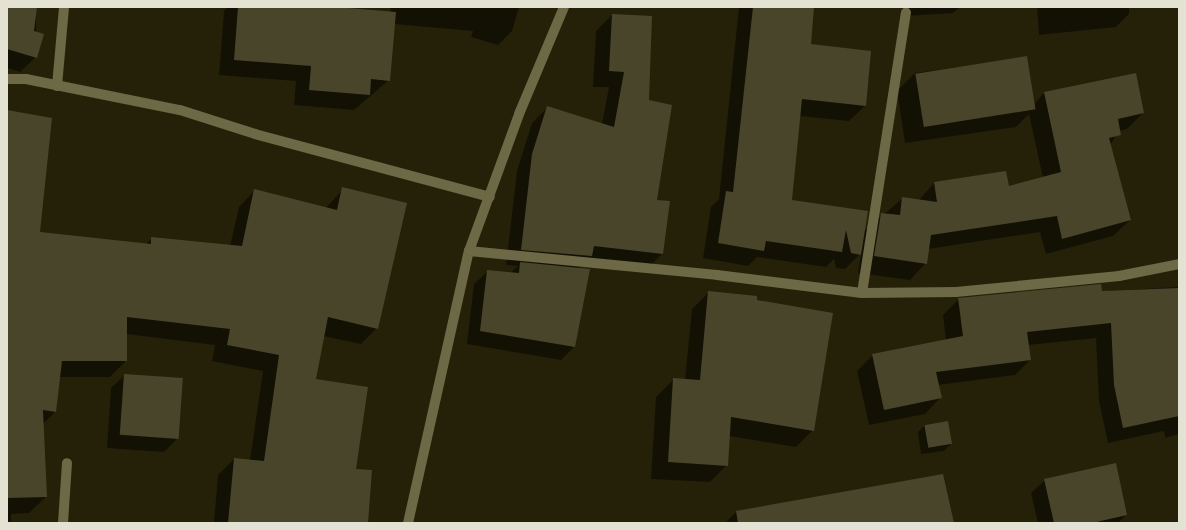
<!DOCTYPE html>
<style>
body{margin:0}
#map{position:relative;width:1186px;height:530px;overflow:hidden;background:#252108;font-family:Karla,sans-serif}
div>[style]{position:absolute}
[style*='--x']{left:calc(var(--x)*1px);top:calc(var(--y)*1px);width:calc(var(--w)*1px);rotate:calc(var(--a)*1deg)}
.shadow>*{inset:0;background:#0007}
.building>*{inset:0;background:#49452b;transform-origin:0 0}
.minor>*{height:10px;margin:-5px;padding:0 5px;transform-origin:5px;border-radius:5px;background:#6d6845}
span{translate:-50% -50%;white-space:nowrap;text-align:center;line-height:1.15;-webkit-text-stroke:3px #252108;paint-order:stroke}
.frame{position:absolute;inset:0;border:8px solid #e4e2d3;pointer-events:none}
</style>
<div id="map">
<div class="shadow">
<div style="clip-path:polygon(7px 7px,36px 7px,36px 57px,20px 72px,7px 68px)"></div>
<div style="clip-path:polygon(228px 7px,324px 7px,390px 12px,391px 7px,519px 7px,512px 31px,498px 45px,471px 37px,473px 31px,394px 24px,389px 80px,354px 110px,294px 105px,296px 81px,219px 75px,224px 11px)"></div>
<div style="clip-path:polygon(739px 7px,813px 7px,810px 45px,870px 52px,865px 106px,849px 121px,800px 116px,791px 201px,864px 231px,903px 198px,918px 201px,934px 183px,1008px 188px,1043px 178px,1029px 114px,1016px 127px,905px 143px,897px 91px,915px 73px,1027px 57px,1034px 104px,1044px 93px,1143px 113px,1127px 129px,1119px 131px,1110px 145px,1130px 220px,1113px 236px,1046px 254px,1040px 232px,928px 249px,926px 263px,910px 280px,858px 273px,861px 253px,845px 269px,836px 268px,834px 259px,826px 267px,757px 257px,748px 266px,703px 258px,711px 207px,719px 199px)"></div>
<div style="clip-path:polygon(905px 7px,960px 7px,953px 13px,905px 16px)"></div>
<div style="clip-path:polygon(1037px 7px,1129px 7px,1129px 14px,1116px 27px,1039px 35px)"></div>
<div style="clip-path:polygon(612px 15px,648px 101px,656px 200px,668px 202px,662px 254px,646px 270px,586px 262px,578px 269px,574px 347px,561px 360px,467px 344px,474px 284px,488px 271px,510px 273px,518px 266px,506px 265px,517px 171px,532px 123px,548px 107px,602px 124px,609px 87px,593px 87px,596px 31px)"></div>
<div style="clip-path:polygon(7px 116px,39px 233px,145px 245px,152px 238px,230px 246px,239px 207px,255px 190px,326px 208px,343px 189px,377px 328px,361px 344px,323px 336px,315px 380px,355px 470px,367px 523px,214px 523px,218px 475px,234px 459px,250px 460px,263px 371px,212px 361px,215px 345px,126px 334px,126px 361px,110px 377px,59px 377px,55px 412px,43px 424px,46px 497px,29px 513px,11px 514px,11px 523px,7px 523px)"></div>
<div style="clip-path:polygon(1179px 287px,1179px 434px,1165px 438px,1164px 431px,1108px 443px,1099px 401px,1096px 338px,1028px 345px,1030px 360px,1015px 375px,938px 385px,940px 398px,925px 414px,869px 425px,857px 371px,873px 355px,946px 340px,943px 315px,959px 299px)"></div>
<div style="clip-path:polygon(709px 292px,756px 301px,813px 430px,796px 447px,729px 436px,727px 465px,710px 482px,651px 479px,656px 397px,673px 380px,685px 380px,692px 309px)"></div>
<div style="clip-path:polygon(125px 375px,177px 439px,164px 452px,107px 448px,111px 388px)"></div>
<div style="clip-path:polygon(925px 425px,951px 444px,944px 451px,921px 454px,918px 432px)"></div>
<div style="clip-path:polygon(1045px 480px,1126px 515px,1118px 523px,1038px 523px,1031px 493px)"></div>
<div style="clip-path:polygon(736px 512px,953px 523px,725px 523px)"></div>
</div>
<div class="building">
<div style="clip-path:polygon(7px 7px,37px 7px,34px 31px,44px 34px,37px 58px,7px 49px)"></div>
<div style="clip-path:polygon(238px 7px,336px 7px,396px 12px,390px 81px,371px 79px,370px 95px,309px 90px,311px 66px,234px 60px)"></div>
<div style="clip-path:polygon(753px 7px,814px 7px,811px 44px,871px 51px,866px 106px,802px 99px,792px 200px,868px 211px,861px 255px,851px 253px,846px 230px,842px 252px,766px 241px,764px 251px,718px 243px,726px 191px,733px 192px)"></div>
<div style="clip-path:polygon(612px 14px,652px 16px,649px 100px,672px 105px,657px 200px,670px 201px,663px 254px,594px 246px,592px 256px,521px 250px,532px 154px,547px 106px,614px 127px,624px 72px,609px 71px)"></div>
<div style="left:1027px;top:56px;width:54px;height:113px;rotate:81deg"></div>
<div style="clip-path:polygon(1136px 73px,1144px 113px,1118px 119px,1121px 135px,1109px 138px,1131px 220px,1062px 239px,1057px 216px,931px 235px,927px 264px,874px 256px,881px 213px,900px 215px,902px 197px,937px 202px,934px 182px,1006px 171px,1009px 186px,1061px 172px,1044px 92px)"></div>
<div style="clip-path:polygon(7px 110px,52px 118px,40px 232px,151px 244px,151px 237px,242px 246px,254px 189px,337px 210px,342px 187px,407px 203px,378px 329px,328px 317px,316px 379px,368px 387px,356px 469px,372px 470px,368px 523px,228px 523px,234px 458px,264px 461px,279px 355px,227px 345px,230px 329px,127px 317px,127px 361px,62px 361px,56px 412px,43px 410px,47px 497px,7px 498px)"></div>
<div style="clip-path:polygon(520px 262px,590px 269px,575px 347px,480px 331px,487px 270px,519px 273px)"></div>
<div style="clip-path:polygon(1101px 284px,1102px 291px,1179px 288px,1179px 416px,1123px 428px,1114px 385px,1111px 323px,1027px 332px,1031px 360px,936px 372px,942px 398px,884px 410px,872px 354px,963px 336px,958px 298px)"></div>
<div style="clip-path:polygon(708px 291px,757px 296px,757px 300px,833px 313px,814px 431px,731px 417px,728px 466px,668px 462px,673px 378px,700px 380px)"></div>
<div style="left:124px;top:374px;width:59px;height:61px;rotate:4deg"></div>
<div style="left:948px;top:421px;width:23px;height:24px;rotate:80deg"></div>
<div style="clip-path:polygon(1116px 463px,1127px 515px,1092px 523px,1054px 523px,1044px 479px)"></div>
<div style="clip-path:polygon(943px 474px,954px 523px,738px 523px,736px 511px)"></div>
</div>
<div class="minor">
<div style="--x:7;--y:79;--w:19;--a:0"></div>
<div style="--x:26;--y:79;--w:157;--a:11.4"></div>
<div style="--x:180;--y:110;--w:79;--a:17.7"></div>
<div style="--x:255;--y:134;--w:243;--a:15"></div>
<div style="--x:57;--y:86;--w:79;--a:-84.9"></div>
<div style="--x:469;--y:251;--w:249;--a:5.5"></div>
<div style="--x:717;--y:275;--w:146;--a:7.1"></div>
<div style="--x:862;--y:293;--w:94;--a:-0.6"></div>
<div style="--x:956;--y:292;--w:164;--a:-5.6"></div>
<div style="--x:1119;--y:276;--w:61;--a:-11.3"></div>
<div style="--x:862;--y:293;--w:284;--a:-81.1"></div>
<div style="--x:63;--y:523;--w:60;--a:-86.2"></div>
<div style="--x:408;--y:523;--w:279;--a:-77.4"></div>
<div style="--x:469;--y:251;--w:146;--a:-69.9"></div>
<div style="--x:519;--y:114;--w:116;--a:-67.2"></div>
</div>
<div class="frame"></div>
</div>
